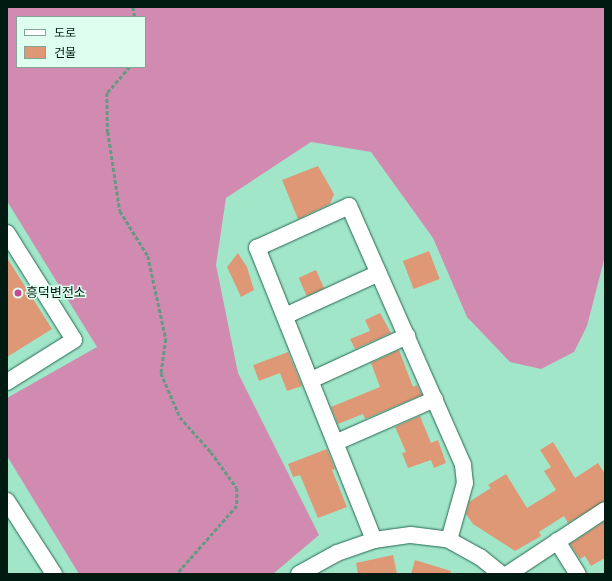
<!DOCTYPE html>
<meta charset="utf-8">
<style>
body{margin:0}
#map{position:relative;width:612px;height:581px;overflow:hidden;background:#a2e6ca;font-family:"Sofia Sans Condensed","Noto Sans KR",sans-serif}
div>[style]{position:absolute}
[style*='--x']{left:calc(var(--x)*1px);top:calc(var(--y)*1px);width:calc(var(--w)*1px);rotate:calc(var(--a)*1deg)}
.forest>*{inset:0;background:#d18bb0}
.building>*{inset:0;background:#de9876;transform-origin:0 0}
.path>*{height:2.5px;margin-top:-1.25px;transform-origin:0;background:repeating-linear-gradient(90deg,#659984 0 4px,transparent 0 6px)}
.roads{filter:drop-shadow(0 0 1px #246850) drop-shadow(0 0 1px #246850)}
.minor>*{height:16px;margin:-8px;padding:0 8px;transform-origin:8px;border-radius:8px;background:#fff}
.dots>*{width:11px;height:11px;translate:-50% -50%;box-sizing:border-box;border:2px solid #defff0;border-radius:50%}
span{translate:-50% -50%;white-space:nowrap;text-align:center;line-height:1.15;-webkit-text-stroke:3px #defff0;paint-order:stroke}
.poi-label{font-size:13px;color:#001a11}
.left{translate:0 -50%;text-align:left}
.frame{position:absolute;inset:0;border:8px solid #001a11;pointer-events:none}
.legend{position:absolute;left:16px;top:16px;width:130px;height:52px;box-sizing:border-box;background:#defff0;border:1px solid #85a397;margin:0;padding:5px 7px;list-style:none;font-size:12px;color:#001a11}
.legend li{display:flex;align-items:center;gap:8px;height:20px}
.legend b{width:20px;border:1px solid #85a397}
</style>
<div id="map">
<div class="forest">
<div style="clip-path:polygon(evenodd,7px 7px,605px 7px,605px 256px,587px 326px,574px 352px,541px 369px,510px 362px,467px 317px,433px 238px,371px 152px,311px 142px,226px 198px,216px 265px,238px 373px,319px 535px,273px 574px,79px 574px,7px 456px,7px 398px,97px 347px,7px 201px,7px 7px,17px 17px,145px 17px,145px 67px,17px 67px,17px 17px)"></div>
</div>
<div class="building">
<div style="clip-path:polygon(318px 166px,334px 194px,330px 204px,298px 219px,282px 180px)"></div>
<div style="left:429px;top:251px;width:30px;height:28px;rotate:69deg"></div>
<div style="clip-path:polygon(238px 253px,247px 267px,254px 290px,241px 297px,227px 267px)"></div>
<div style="clip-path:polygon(7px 258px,52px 329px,7px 357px)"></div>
<div style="left:316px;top:270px;width:20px;height:19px;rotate:66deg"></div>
<div style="clip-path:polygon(380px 313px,391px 333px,355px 349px,350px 339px,370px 331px,365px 320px)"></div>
<div style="clip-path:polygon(399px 350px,413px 387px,417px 385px,422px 395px,365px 419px,363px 414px,338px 424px,331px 407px,380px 387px,371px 363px)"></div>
<div style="clip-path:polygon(288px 352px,302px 386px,287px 391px,280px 373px,259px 381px,253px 365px)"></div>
<div style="clip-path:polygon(420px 416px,431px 443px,438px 440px,446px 463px,434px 468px,431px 460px,408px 468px,402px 453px,406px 452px,395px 427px)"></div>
<div style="clip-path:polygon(553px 442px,575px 478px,598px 463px,605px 474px,605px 501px,568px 523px,564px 516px,539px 532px,541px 536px,515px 551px,473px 524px,466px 514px,469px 502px,491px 488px,488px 485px,506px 474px,527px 508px,556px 490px,544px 471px,551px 467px,540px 450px)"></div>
<div style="clip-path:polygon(327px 449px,335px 469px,332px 470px,347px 507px,318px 518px,300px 475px,293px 477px,288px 464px)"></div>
<div style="clip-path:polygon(605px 521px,605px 558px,591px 566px,585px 556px,580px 559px,570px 544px)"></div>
<div style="clip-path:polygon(393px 555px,397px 574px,358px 574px,356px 563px)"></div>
<div style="clip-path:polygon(415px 560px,451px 571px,450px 574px,411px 574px)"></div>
</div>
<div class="path">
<div style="--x:133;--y:7;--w:10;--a:79"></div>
<div style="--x:130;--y:67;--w:35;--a:131"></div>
<div style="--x:107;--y:93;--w:39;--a:89"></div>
<div style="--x:108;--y:132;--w:80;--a:81.4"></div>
<div style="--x:120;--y:211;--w:53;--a:58.1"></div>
<div style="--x:148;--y:256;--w:85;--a:77.8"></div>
<div style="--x:166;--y:339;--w:34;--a:98"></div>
<div style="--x:161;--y:373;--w:48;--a:66.6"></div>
<div style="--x:180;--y:417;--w:47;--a:48.5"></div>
<div style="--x:211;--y:452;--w:44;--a:54.2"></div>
<div style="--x:237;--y:488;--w:18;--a:90"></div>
<div style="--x:237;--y:506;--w:91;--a:131.4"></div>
</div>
<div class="roads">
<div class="minor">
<div style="--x:7;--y:233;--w:126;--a:57.9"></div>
<div style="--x:74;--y:340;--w:79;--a:147.9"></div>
<div style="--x:285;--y:316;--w:103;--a:-24.6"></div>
<div style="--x:311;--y:380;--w:106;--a:-24.6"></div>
<div style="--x:337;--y:442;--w:107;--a:-23.7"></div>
<div style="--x:7;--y:501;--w:87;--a:57.2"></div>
<div style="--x:374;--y:540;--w:315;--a:-111.8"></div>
<div style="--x:257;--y:248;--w:101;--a:-24.5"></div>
<div style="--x:349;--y:206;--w:283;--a:66.2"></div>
<div style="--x:463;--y:465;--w:18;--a:84"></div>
<div style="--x:465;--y:483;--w:59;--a:105.7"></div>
<div style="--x:557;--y:541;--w:39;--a:58"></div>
<div style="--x:299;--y:574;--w:43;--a:-28.9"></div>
<div style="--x:337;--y:553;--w:39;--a:-19"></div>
<div style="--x:374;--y:540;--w:37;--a:-8"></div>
<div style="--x:411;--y:535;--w:38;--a:7"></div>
<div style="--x:449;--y:540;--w:35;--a:29"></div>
<div style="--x:480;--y:557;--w:27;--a:39"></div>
<div style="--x:508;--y:574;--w:116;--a:-33.4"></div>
</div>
</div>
<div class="dots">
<div style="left:18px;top:293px;background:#c64894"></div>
</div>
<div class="poi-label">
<span class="left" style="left:26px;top:293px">흥덕변전소</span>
</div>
<div class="frame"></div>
<ul class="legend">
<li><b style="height:5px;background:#fff"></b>도로</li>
<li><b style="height:11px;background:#de9876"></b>건물</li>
</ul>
</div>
